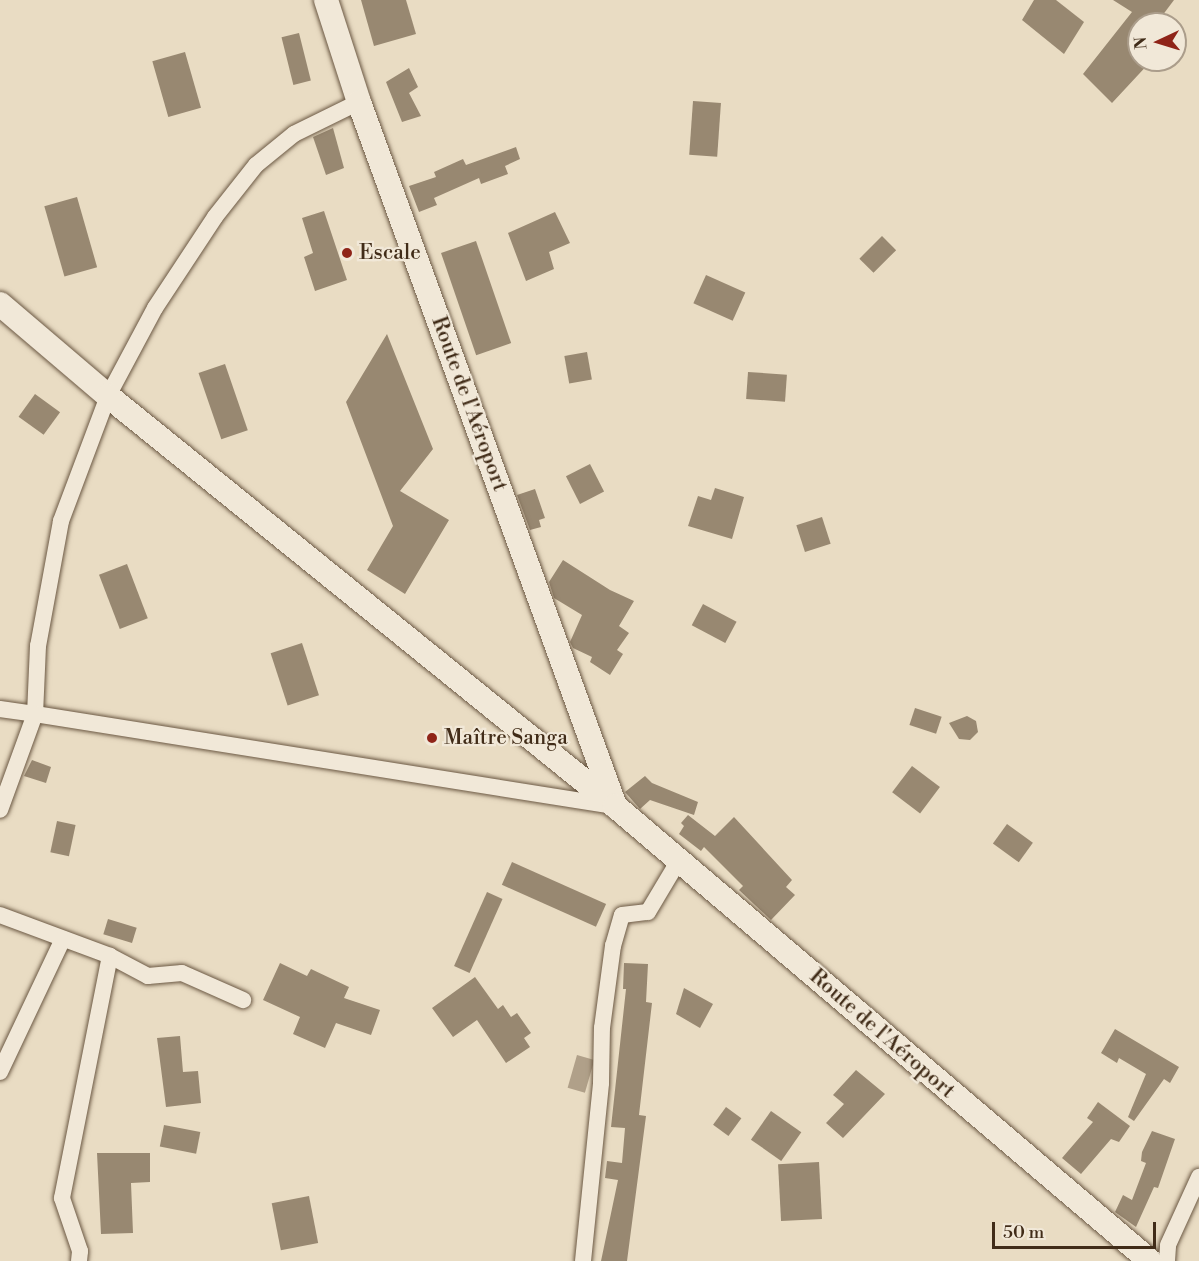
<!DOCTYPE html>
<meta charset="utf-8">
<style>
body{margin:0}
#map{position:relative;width:1199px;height:1261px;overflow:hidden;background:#e9dcc3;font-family:"Libre Bodoni",serif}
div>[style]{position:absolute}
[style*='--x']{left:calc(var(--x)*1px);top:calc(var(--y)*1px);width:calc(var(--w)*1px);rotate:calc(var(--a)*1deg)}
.water>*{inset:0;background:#b0a089;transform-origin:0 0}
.building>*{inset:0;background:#988871;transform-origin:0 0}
.roads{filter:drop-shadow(0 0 2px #6b5843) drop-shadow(0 0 2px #6b5843)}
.minor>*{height:16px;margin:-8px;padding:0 8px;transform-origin:8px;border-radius:8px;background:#f1e8d8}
.secondary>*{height:24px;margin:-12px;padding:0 12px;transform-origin:12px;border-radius:12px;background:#f1e8d8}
.dots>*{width:16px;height:16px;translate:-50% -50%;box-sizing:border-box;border:3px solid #f1e8d8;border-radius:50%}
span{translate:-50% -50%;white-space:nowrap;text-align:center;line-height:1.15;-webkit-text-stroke:4.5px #f1e8d8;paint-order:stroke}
.poi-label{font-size:21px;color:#412c18}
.left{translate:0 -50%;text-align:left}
.street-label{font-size:21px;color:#412c18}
.north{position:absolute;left:1127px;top:12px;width:60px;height:60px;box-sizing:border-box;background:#f1e8d8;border:2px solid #ab9d8b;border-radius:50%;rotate:266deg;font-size:16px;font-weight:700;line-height:24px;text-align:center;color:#412c18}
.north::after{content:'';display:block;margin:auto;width:21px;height:27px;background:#8f2418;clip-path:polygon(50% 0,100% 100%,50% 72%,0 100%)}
.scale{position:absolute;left:992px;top:1222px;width:164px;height:27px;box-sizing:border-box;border:3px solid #412c18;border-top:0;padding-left:8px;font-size:18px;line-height:21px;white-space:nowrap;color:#412c18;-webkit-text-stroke:4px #f1e8d8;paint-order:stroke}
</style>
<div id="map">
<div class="water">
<div style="left:577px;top:1055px;width:18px;height:34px;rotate:16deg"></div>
</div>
<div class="building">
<div style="clip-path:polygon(361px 0,406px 0,416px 34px,374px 46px)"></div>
<div style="clip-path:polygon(1034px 0,1056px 0,1084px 22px,1064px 54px,1022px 20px)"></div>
<div style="clip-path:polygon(1113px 0,1174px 0,1156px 24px,1139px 24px,1139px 60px,1152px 60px,1112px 103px,1083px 74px,1132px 12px)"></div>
<div style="left:299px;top:33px;width:49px;height:18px;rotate:76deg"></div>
<div style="left:185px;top:52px;width:58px;height:34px;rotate:74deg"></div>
<div style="clip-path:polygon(409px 68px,418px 87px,409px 93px,421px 116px,402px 122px,386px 82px)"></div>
<div style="left:693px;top:101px;width:28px;height:54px;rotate:4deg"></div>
<div style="clip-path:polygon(333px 128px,344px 168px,326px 175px,313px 137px)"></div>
<div style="clip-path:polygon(516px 147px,520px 159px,505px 166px,508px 174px,481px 184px,479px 178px,434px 198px,437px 205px,419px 212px,409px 186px,436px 177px,434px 172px,463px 159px,466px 165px)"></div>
<div style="left:77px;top:197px;width:73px;height:34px;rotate:74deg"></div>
<div style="clip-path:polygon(324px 211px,347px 280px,315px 291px,304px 257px,313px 253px,302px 218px)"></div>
<div style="clip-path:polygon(555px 212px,570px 243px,549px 252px,554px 269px,526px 281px,508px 233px)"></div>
<div style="left:882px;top:236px;width:20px;height:32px;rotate:45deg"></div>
<div style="left:476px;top:241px;width:108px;height:37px;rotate:71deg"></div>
<div style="left:706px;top:275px;width:43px;height:31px;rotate:24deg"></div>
<div style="clip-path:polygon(387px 334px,433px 449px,400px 491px,449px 520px,405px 594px,367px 570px,393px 526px,346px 402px)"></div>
<div style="left:587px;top:352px;width:28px;height:23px;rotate:80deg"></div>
<div style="left:225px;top:364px;width:70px;height:28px;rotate:71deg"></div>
<div style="left:748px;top:372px;width:39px;height:27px;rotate:4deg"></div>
<div style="left:35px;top:394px;width:31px;height:28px;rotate:36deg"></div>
<div style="left:590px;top:464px;width:31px;height:27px;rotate:63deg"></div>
<div style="clip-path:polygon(715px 488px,744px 497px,732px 539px,688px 526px,698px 496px,711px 500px)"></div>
<div style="clip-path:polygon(535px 489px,545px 518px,539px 520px,541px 527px,530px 530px,517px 495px)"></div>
<div style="left:822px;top:517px;width:28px;height:27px;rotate:72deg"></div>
<div style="clip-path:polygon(563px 560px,610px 590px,634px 601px,619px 626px,629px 633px,617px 650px,623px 654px,610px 675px,590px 662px,592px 657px,573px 648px,570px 642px,582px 615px,554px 598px,549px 582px)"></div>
<div style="left:127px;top:564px;width:58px;height:30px;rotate:69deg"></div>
<div style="left:703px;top:604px;width:38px;height:24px;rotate:28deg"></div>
<div style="left:302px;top:643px;width:55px;height:33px;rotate:72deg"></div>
<div style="left:915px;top:708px;width:28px;height:18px;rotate:18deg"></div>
<div style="clip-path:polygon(967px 716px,976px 721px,978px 732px,970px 740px,959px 739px,949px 723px)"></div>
<div style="clip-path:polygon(32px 760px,51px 767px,46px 783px,24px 776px)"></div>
<div style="left:912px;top:766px;width:35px;height:33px;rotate:37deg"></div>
<div style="clip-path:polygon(645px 776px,652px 783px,698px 802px,694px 815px,650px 800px,640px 809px,625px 792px)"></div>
<div style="clip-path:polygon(688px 815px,715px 836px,734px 817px,792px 880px,786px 887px,795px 895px,771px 920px,739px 890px,743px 886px,704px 847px,701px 851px,679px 834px,684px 826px,681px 823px)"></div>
<div style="left:57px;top:821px;width:19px;height:32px;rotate:12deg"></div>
<div style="left:1007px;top:824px;width:32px;height:24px;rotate:36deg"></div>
<div style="left:512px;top:862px;width:103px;height:25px;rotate:24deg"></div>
<div style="left:487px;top:892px;width:17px;height:81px;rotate:24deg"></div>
<div style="left:108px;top:919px;width:30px;height:16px;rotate:17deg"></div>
<div style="clip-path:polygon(280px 963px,307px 976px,311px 969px,349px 987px,344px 998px,380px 1010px,371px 1035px,336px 1023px,325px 1048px,293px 1034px,300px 1017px,263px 1000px)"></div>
<div style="clip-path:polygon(624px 963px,648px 964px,646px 1002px,652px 1003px,639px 1115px,646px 1116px,627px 1261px,601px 1261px,618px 1180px,605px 1178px,607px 1161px,622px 1163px,625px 1128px,611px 1127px,626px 989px,623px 989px)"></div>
<div style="clip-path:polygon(475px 977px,498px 1009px,503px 1005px,511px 1017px,517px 1013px,531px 1033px,524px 1038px,530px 1047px,506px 1063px,477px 1020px,453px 1037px,432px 1008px)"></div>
<div style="clip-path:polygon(684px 988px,713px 1004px,700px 1028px,676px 1014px)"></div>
<div style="clip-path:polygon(1115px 1029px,1179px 1067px,1170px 1083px,1164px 1079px,1134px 1121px,1128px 1117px,1146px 1074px,1119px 1058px,1117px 1063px,1101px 1053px)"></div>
<div style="clip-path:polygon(180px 1036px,183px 1072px,198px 1071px,201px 1103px,166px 1107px,157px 1038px)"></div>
<div style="clip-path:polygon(856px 1070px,885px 1094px,843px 1138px,826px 1123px,844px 1104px,833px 1095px)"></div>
<div style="clip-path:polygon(1098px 1102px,1130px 1126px,1119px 1142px,1111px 1139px,1081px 1174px,1062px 1158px,1093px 1122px,1087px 1118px)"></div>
<div style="left:726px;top:1107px;width:19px;height:22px;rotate:36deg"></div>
<div style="left:771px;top:1111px;width:37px;height:35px;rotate:35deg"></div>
<div style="left:164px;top:1125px;width:37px;height:22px;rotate:11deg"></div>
<div style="clip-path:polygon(1152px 1131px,1175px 1139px,1158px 1188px,1154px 1187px,1136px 1227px,1115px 1212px,1123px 1195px,1132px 1200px,1146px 1163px,1141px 1161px,1142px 1152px)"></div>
<div style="clip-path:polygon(97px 1153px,150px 1153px,150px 1182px,131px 1183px,133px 1233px,101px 1234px)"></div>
<div style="left:819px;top:1162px;width:57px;height:41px;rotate:87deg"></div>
<div style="left:309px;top:1196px;width:48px;height:38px;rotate:79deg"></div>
</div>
<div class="roads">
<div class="minor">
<div style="--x:359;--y:102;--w:72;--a:153.8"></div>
<div style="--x:294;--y:134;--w:49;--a:140.8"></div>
<div style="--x:256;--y:165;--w:66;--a:128.3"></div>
<div style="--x:215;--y:217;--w:109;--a:123.4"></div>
<div style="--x:155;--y:308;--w:100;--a:118.1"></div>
<div style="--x:108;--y:396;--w:134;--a:110.6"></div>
<div style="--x:61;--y:521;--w:127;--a:100.4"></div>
<div style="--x:38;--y:646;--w:68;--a:92.5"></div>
<div style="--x:35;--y:714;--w:585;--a:9.04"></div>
<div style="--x:0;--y:709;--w:35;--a:8"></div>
<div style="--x:35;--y:714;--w:102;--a:110"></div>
<div style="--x:0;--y:915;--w:117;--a:20.4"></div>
<div style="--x:110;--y:956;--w:43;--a:27.8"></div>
<div style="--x:148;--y:976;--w:34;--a:-5"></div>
<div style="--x:182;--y:973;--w:67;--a:23.9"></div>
<div style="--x:0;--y:1072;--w:147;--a:-64.7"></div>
<div style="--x:79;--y:1261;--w:10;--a:-84"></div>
<div style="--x:80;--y:1251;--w:56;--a:-108.8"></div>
<div style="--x:62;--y:1198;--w:247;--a:-78.8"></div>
<div style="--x:583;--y:1261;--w:179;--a:-84.2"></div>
<div style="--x:601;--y:1083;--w:55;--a:-89"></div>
<div style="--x:602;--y:1028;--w:83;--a:-82.4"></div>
<div style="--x:613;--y:946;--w:32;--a:-74"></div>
<div style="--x:622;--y:915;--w:26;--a:-7"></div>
<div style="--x:648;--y:912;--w:61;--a:-59.2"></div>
<div style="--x:1167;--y:1261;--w:16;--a:-86"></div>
<div style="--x:1168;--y:1245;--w:75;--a:-65.5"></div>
</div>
<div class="secondary">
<div style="--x:326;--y:0;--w:107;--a:72.1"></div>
<div style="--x:359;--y:102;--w:749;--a:70.02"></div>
<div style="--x:0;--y:304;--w:142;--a:40.4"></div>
<div style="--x:108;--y:396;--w:652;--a:38.96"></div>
<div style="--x:615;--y:806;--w:702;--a:40.38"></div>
</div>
</div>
<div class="dots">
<div style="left:347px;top:253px;background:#8f2418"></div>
<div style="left:432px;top:738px;background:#8f2418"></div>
</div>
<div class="poi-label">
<span class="left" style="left:359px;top:253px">Escale</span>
<span class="left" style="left:444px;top:738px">Maître Sanga</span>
</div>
<div class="street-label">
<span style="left:469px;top:404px;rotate:70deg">Route de l'Aéroport</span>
<span style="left:882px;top:1034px;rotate:41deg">Route de l'Aéroport</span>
</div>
<div class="north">N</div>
<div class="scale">50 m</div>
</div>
